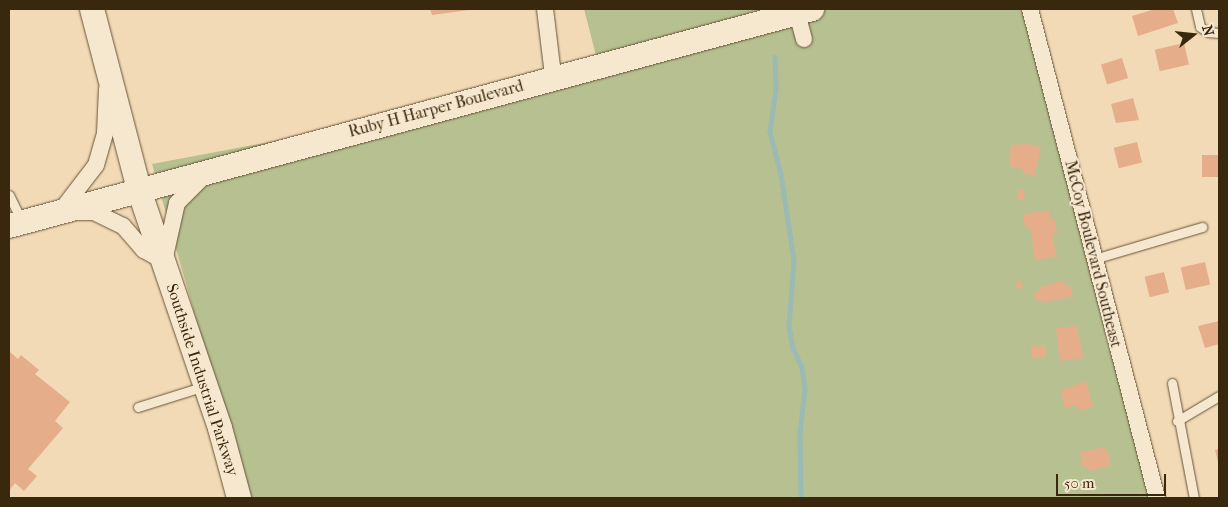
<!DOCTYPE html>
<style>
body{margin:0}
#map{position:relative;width:1228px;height:507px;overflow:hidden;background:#f1dab5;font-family:"IM FELL French Canon",serif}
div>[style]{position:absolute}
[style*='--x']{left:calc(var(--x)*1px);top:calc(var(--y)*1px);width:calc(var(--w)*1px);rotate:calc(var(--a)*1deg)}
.green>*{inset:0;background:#b6c090}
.stream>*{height:4.5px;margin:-2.25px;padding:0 2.25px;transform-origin:2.25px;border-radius:2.25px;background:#9cbab4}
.building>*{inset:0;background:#e6ad8b;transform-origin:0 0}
.roads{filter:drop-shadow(0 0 1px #685438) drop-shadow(0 0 1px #685438)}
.lane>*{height:9px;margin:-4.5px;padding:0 4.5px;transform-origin:4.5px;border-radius:4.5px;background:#f6e7cf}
.street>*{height:16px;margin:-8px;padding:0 8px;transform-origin:8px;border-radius:8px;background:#f6e7cf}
.secondary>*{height:24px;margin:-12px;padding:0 12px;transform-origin:12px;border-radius:12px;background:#f6e7cf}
span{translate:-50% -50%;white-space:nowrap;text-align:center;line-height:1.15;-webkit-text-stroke:4px #f6e7cf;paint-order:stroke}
.street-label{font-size:16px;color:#3a280e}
.frame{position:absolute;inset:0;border:10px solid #3a280e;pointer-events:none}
.north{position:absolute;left:1168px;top:10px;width:50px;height:50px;-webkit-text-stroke:4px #f6e7cf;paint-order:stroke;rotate:74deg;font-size:14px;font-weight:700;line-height:20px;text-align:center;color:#3a280e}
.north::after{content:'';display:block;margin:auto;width:18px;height:22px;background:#3a280e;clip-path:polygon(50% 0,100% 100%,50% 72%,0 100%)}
.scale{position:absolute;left:1056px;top:474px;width:110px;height:22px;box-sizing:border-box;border:2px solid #3a280e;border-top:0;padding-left:6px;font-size:15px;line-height:18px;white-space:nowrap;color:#3a280e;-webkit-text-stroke:4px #f6e7cf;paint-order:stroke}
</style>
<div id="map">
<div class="green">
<div style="clip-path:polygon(584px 9px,1032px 9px,1155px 498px,247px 498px,152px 164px,425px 113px,599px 67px)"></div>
</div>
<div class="stream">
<div style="--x:775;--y:57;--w:32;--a:88"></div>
<div style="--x:776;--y:89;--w:43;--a:97.9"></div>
<div style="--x:770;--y:132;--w:43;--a:75.3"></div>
<div style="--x:781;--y:174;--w:88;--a:81.5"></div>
<div style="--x:794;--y:261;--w:65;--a:94.4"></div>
<div style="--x:789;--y:326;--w:22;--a:80"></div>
<div style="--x:793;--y:348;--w:21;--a:65"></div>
<div style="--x:802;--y:367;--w:22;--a:82"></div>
<div style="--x:805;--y:389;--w:44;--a:96.5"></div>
<div style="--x:800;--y:433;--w:65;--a:89.1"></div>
</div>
<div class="building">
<div style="clip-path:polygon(430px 9px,476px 9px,432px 15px)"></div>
<div style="clip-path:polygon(1155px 9px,1173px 9px,1178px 23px,1138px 36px,1132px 16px)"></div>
<div style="left:1184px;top:43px;width:22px;height:30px;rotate:77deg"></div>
<div style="left:1122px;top:58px;width:21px;height:22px;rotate:73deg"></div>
<div style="clip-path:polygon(1133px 98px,1139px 120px,1116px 123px,1111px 104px)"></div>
<div style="left:1137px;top:142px;width:21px;height:24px;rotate:76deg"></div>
<div style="clip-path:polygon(1028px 144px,1041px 147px,1035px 175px,1023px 174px,1023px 170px,1009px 166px,1011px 145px)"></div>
<div style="left:1202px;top:155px;width:17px;height:22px"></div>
<div style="left:1024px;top:189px;width:11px;height:7px;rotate:85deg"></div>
<div style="clip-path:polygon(1049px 210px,1050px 218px,1054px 218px,1057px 233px,1052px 234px,1057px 257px,1035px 260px,1030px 228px,1025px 228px,1023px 214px)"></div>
<div style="left:1205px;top:262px;width:23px;height:25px;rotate:77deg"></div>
<div style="left:1164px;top:272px;width:21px;height:20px;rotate:76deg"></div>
<div style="clip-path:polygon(1021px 280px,1023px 288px,1017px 289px,1015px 282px)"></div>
<div style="clip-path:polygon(1064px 280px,1065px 286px,1070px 285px,1073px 296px,1042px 303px,1041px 300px,1036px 301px,1033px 293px,1040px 291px,1039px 287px)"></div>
<div style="clip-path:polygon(1219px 321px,1219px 344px,1205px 348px,1198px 326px)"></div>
<div style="clip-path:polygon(1076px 326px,1084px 358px,1060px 361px,1056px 328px)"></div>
<div style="left:1031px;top:345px;width:15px;height:13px"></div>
<div style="clip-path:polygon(9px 351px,18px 359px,21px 355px,39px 370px,35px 374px,70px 402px,55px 421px,63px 428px,28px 469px,37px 476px,24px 491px,15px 483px,9px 491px)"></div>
<div style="clip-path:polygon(1086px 381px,1093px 407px,1079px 411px,1077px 405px,1065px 408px,1060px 391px)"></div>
<div style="clip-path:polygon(1105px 447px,1106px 452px,1109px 451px,1110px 466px,1089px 471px,1088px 467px,1083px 468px,1080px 452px)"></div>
<div style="clip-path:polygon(1219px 449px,1219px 466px,1215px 450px)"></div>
</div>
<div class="roads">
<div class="lane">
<div style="--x:1196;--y:9;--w:18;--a:77"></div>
<div style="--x:1200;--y:27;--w:9;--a:32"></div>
<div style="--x:1208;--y:32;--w:11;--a:5"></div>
<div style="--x:9;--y:195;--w:30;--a:64"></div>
<div style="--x:1094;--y:259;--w:113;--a:-16.5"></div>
<div style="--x:1172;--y:383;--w:117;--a:79.2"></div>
<div style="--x:138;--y:407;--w:70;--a:-17.4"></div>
<div style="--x:1177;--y:421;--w:49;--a:-30.8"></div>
</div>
<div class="street">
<div style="--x:545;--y:9;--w:58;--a:83.1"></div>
<div style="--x:552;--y:67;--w:11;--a:56"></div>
<div style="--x:1030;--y:9;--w:505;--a:75.44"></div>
<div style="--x:797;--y:13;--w:27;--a:75"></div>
<div style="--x:60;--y:212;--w:59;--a:-52.5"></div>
<div style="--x:96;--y:165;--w:33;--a:-74"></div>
<div style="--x:105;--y:133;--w:44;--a:-87.4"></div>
<div style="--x:77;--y:212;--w:17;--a:0"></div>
<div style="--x:94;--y:212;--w:32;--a:26"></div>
<div style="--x:123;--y:226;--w:32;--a:49"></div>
<div style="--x:144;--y:250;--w:23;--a:29"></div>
<div style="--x:164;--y:261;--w:59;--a:-77.4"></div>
<div style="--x:177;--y:203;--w:38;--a:-45"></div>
</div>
<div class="secondary">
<div style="--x:92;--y:9;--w:187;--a:75.4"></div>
<div style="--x:139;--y:190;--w:251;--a:71.2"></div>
<div style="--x:220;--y:428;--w:73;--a:74.8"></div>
<div style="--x:9;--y:226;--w:832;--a:-15.12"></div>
</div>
</div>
<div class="street-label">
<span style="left:436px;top:109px;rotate:-15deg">Ruby H Harper Boulevard</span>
<span style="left:1093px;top:254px;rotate:76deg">McCoy Boulevard Southeast</span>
<span style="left:202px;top:380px;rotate:72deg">Southside Industrial Parkway</span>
</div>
<div class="frame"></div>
<div class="north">N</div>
<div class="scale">50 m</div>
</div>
